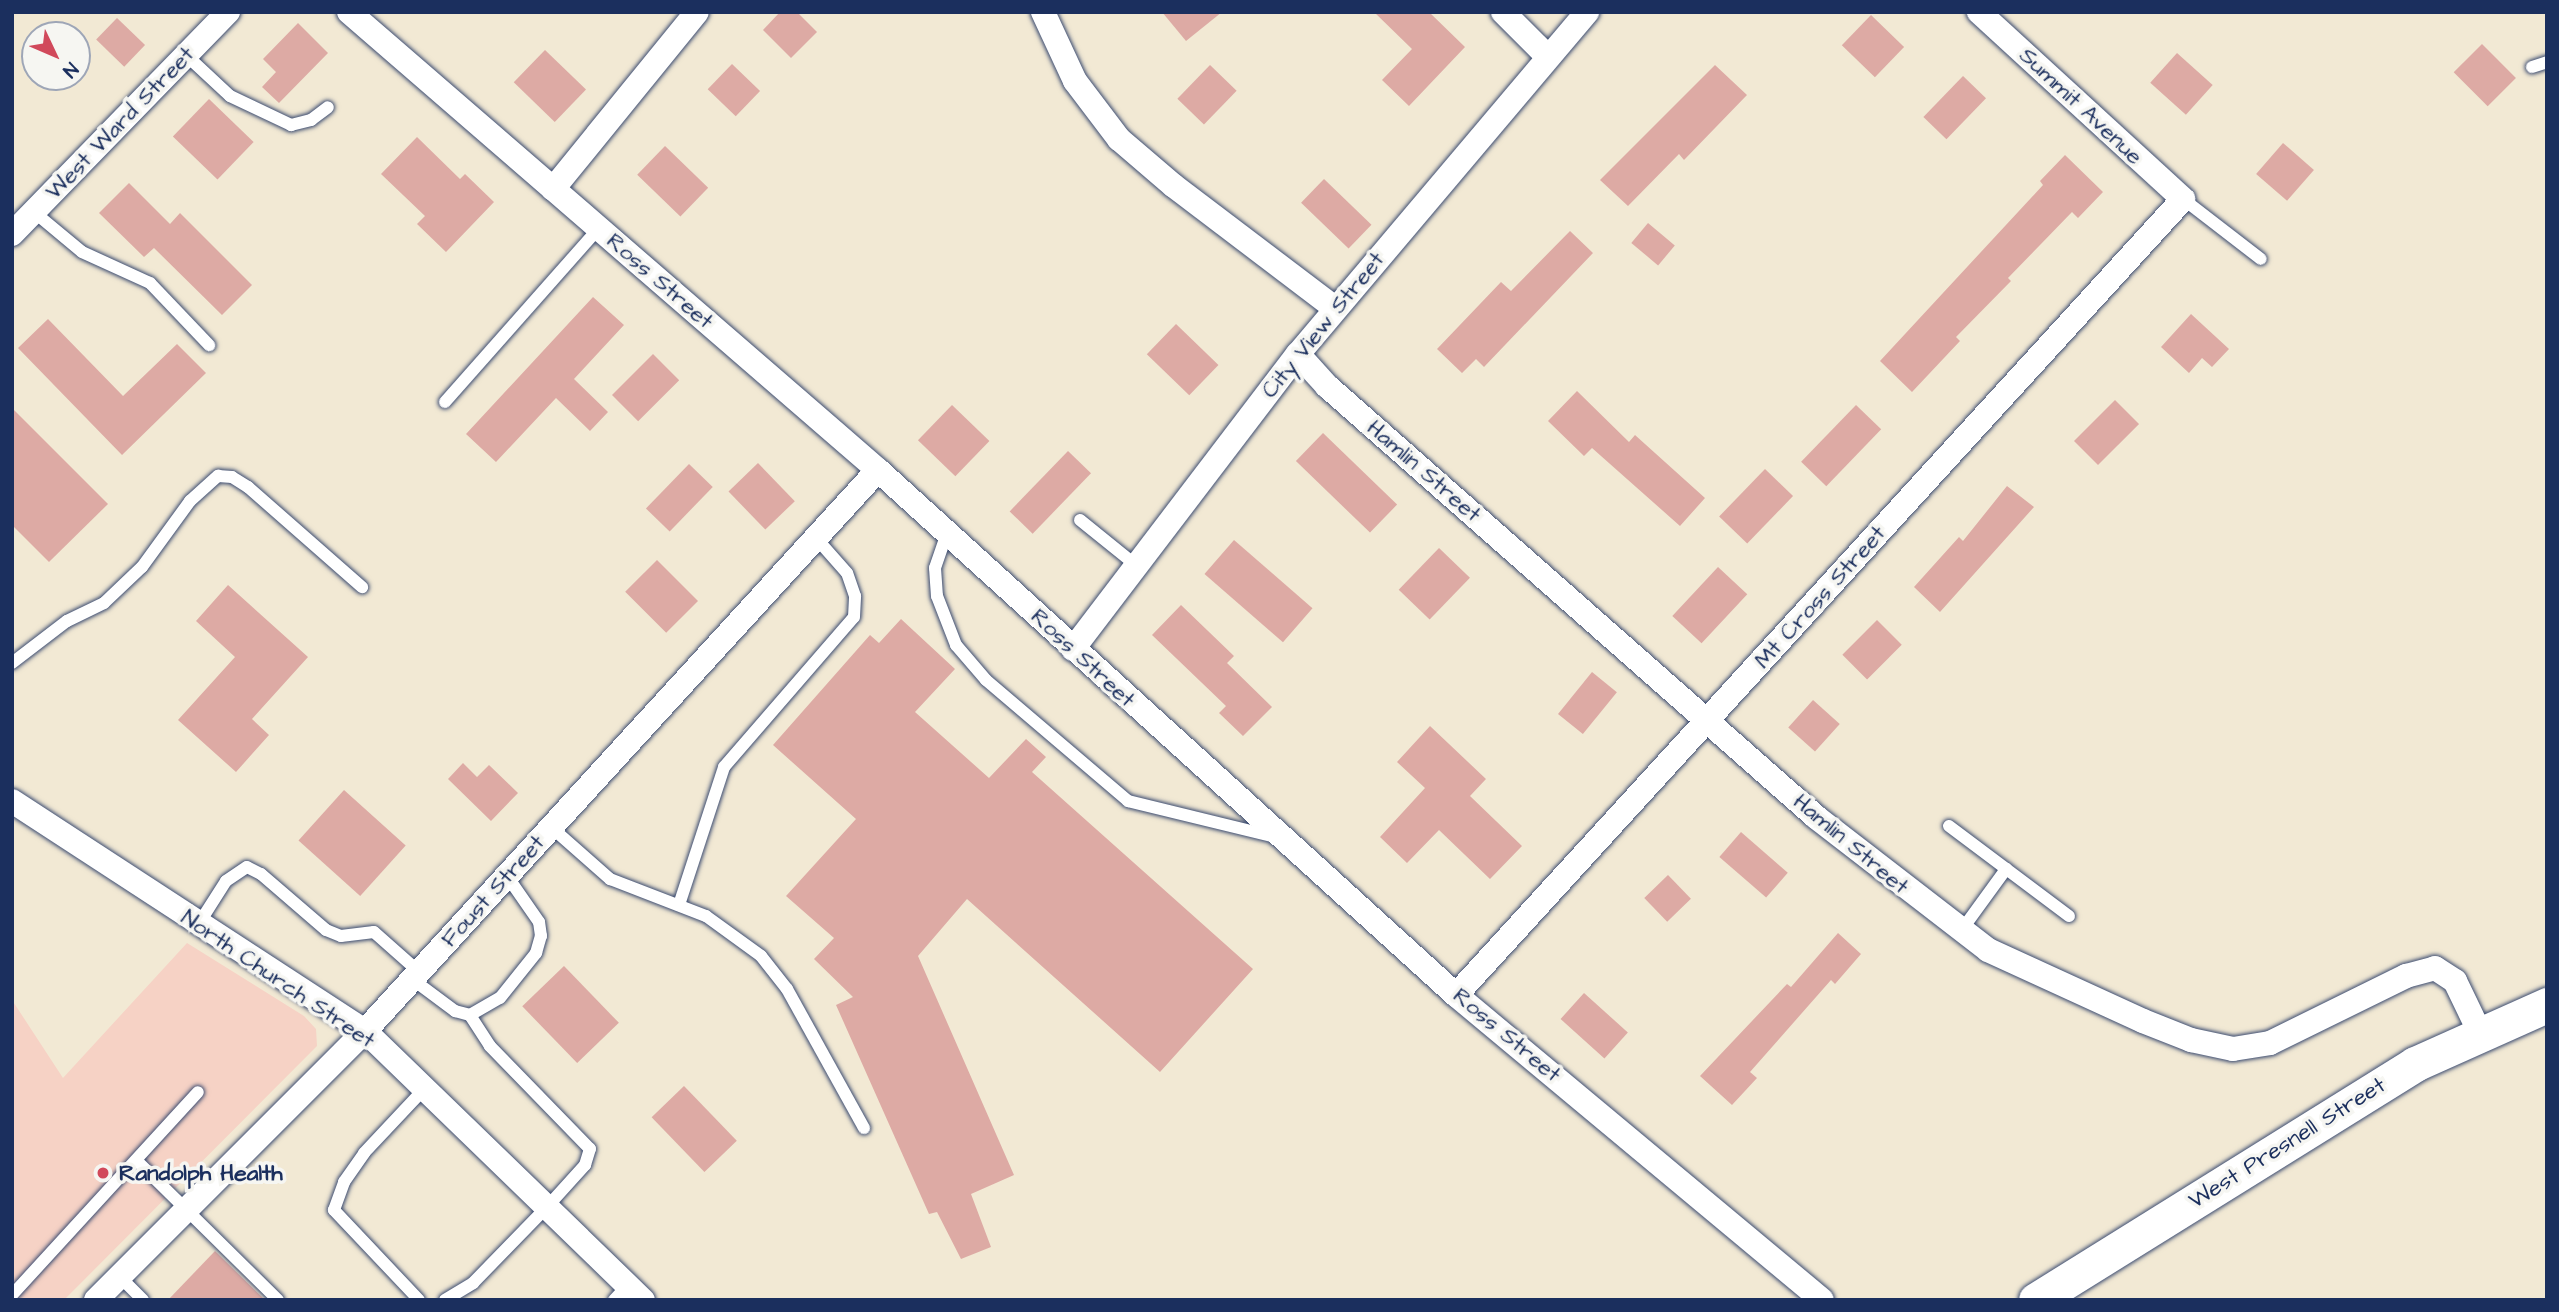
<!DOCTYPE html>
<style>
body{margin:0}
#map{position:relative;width:2559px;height:1312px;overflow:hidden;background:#f2e9d4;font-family:"Architects Daughter",sans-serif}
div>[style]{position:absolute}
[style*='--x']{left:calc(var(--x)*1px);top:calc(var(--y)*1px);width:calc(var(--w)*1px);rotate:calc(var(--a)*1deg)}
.built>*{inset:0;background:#f6d2c5}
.building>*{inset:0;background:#ddaaa4;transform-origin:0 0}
.roads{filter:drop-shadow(0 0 2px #3b4b70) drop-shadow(0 0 2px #3b4b70)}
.service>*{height:12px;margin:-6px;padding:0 6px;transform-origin:6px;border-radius:6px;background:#fff}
.minor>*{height:24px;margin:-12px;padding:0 12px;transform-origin:12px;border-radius:12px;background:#fff}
.secondary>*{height:35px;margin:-17.5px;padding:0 17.5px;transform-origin:17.5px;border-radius:17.5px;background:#fff}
.dots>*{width:19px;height:19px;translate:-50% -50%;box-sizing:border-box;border:4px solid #f6f6f2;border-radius:50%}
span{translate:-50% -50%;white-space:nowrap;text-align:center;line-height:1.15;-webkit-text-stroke:7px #f6f6f2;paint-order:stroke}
.street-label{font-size:23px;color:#1b2f5e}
.poi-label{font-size:23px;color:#1b2f5e;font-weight:700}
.left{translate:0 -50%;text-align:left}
.frame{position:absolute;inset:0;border:14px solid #1b2f5e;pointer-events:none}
.north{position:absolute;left:21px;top:21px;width:70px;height:70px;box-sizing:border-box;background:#f6f6f2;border:2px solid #9ea6b7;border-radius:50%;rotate:134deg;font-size:19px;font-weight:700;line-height:28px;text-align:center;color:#1b2f5e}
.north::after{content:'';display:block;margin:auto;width:24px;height:32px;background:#d1495b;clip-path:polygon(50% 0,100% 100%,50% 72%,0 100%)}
</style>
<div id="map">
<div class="built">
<div style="clip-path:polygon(187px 943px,304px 1016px,316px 1029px,317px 1046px,64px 1300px,12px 1300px,12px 1000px,63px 1078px)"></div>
</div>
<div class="building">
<div style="clip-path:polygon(780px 12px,797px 12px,817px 32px,791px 58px,763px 30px)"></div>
<div style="clip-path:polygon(1162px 12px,1222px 12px,1186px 41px)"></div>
<div style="clip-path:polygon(1374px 12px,1429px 12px,1465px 47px,1409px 106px,1382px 80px,1412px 49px)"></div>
<div style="left:1871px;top:15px;width:46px;height:42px;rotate:44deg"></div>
<div style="left:117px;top:18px;width:39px;height:30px;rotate:44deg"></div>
<div style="clip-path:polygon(298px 23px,328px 53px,279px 103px,262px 87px,276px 72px,263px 59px)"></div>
<div style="left:2482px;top:44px;width:48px;height:40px;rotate:45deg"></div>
<div style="left:545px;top:50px;width:57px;height:45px;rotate:44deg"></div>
<div style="left:2177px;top:53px;width:48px;height:40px;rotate:42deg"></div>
<div style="left:732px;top:64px;width:39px;height:35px;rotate:44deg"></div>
<div style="left:1210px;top:65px;width:37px;height:47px;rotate:44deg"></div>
<div style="clip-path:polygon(1715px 65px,1747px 95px,1684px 160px,1679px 154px,1628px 206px,1600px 180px)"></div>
<div style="left:1963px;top:76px;width:32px;height:57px;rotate:44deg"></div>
<div style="left:209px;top:99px;width:62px;height:52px;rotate:44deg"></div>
<div style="clip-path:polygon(417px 137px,460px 179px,465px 174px,494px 202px,446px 252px,417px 224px,425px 216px,381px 174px)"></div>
<div style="left:2283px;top:143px;width:41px;height:41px;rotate:41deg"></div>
<div style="left:665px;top:146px;width:60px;height:40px;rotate:44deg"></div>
<div style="clip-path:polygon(2065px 155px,2103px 192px,2078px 218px,2072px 212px,2008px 278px,2011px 281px,1956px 337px,1960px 341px,1912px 392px,1880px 361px,2043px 185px,2040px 181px)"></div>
<div style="left:1324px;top:179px;width:66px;height:33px;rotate:44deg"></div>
<div style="clip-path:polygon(129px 183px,170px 224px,180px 213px,252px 285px,222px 315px,154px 248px,144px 257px,99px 213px)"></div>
<div style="left:1648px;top:223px;width:35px;height:26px;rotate:40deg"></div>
<div style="clip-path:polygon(1570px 231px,1593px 253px,1484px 367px,1476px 359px,1462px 373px,1437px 349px,1501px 282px,1511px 291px)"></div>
<div style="clip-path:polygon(593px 297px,624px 325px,574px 379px,608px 412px,590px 431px,556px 398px,496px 462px,466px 434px)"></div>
<div style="clip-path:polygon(2191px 314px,2229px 349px,2212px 367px,2202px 358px,2189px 373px,2161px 347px)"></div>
<div style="clip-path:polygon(48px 319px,123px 396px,177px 344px,206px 373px,122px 455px,18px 348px)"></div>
<div style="left:1176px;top:324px;width:59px;height:42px;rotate:44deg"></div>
<div style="left:653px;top:354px;width:37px;height:58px;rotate:45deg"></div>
<div style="clip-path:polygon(1577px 391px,1629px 442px,1635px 435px,1705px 498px,1680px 526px,1592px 448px,1584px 456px,1548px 421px)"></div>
<div style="left:2115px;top:400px;width:34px;height:58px;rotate:45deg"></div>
<div style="left:952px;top:405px;width:52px;height:49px;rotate:44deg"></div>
<div style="left:1856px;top:405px;width:35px;height:79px;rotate:44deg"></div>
<div style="clip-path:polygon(12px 408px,108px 504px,49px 562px,12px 525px)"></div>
<div style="left:1323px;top:433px;width:103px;height:39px;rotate:44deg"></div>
<div style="left:1068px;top:451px;width:32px;height:84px;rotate:44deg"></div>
<div style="left:758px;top:463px;width:53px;height:41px;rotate:46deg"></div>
<div style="left:689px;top:464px;width:33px;height:62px;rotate:44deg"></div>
<div style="left:1765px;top:469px;width:39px;height:66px;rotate:44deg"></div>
<div style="clip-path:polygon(2007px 486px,2034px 507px,1940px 612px,1914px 587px,1959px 537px,1963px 541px)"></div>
<div style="left:1234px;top:540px;width:104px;height:45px;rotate:41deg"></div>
<div style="left:1439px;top:548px;width:43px;height:58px;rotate:44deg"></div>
<div style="left:657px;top:560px;width:58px;height:45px;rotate:45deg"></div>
<div style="left:1718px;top:567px;width:40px;height:67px;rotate:43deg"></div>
<div style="clip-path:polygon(228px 585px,308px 657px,252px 719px,269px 735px,236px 772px,178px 720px,235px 657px,196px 621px)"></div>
<div style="clip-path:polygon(1181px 605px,1234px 656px,1227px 663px,1272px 707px,1243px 736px,1219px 713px,1226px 706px,1152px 635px)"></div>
<div style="clip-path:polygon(901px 619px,955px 669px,915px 712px,989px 778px,1026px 739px,1046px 757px,1032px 772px,1253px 969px,1160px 1072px,967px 899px,918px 956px,1014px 1175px,971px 1194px,991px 1247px,961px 1259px,937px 1212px,929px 1214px,836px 1005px,853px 997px,814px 959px,834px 938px,786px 896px,856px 819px,773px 745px,870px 635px,879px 643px)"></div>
<div style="left:1877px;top:620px;width:35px;height:49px;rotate:45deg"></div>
<div style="left:1592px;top:672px;width:32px;height:54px;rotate:39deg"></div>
<div style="left:1813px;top:700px;width:36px;height:37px;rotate:42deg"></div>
<div style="clip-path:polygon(1430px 726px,1486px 779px,1470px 796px,1522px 846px,1490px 879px,1439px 830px,1407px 863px,1380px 837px,1425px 788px,1397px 762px)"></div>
<div style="clip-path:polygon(463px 763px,477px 777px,489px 765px,518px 793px,491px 821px,448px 779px)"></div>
<div style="left:344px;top:790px;width:83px;height:68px;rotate:42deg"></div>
<div style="left:1741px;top:832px;width:62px;height:33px;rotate:41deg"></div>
<div style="left:1668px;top:875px;width:33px;height:33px;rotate:46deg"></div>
<div style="clip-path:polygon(1838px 933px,1861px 954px,1835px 984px,1831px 980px,1750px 1072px,1757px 1078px,1732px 1105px,1700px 1076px,1787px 984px,1791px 987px)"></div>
<div style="left:564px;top:966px;width:79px;height:58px;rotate:46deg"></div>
<div style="left:1584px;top:993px;width:59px;height:35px;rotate:42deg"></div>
<div style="left:684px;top:1086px;width:76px;height:45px;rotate:46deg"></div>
<div style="clip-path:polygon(215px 1251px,265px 1300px,168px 1300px)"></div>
</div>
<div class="roads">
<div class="service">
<div style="--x:186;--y:55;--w:60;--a:43"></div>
<div style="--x:230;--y:96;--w:68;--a:25.4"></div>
<div style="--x:291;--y:125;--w:21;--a:-14"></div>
<div style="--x:311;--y:120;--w:21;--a:-37"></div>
<div style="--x:2532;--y:67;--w:16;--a:-18"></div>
<div style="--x:2183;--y:199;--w:98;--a:37.6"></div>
<div style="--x:34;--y:212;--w:62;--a:39.8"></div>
<div style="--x:82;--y:252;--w:75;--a:24.5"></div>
<div style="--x:150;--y:283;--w:86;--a:46.4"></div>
<div style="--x:445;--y:402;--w:232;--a:-48.5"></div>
<div style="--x:1080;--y:520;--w:73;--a:38.9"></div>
<div style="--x:947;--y:533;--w:37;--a:109"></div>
<div style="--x:935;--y:568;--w:28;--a:86"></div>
<div style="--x:937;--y:596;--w:53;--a:68.8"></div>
<div style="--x:956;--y:645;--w:46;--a:49.4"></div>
<div style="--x:986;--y:680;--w:187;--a:40.4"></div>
<div style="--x:1128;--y:801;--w:148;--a:13.7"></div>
<div style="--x:12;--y:663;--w:69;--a:-37.4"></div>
<div style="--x:67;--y:621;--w:41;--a:-25.9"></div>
<div style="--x:104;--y:603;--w:52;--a:-43.5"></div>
<div style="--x:142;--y:567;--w:82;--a:-54"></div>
<div style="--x:190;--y:501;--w:38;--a:-42"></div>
<div style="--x:218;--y:476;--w:14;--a:4"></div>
<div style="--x:232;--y:477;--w:19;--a:32"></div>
<div style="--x:248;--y:487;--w:152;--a:41.3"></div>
<div style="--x:1949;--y:826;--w:150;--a:36.9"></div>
<div style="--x:551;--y:827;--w:79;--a:41.4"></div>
<div style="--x:610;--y:879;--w:103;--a:21.1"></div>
<div style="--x:706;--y:916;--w:68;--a:36"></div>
<div style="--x:761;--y:956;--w:42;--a:51.8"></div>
<div style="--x:787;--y:989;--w:159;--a:61"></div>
<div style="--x:679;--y:905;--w:145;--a:-71.9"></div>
<div style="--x:724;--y:767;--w:198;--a:-49.1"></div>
<div style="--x:854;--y:617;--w:21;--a:-87"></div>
<div style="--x:855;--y:596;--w:24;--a:-109"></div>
<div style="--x:847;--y:573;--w:47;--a:-131.5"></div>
<div style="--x:198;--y:925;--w:52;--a:-57.5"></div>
<div style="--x:226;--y:881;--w:25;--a:-34"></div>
<div style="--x:247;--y:867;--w:16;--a:27"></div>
<div style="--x:261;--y:874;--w:86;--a:40.7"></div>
<div style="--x:326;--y:930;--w:16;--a:22"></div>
<div style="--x:341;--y:936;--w:33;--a:-7"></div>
<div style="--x:374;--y:932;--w:60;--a:41.6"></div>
<div style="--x:1961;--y:931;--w:77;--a:-54"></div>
<div style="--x:412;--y:979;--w:54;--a:36.7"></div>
<div style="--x:455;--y:1011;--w:16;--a:15"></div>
<div style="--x:470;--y:1015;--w:34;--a:-30"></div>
<div style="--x:500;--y:998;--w:58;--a:-51.3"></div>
<div style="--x:536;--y:953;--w:18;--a:-74"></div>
<div style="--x:541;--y:936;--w:14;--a:-98"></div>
<div style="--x:539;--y:922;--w:56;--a:-124.8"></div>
<div style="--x:137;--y:1161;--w:198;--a:44.6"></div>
<div style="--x:119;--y:1276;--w:34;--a:45"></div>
<div style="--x:12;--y:1295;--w:275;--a:-47.5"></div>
<div style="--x:419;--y:1300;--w:124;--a:-133.4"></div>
<div style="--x:334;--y:1210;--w:30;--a:-70"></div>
<div style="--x:344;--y:1182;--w:35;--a:-55"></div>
<div style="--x:364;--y:1153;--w:88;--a:-46.8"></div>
<div style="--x:445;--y:1300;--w:33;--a:-31"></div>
<div style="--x:473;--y:1283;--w:106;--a:-45.8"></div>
<div style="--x:547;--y:1207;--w:57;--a:-47.9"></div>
<div style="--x:585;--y:1165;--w:17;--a:-73"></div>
<div style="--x:590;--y:1149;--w:144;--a:-134.2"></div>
<div style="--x:490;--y:1046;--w:37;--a:-123"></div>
<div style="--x:614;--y:1300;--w:21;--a:-47"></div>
</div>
<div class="minor">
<div style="--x:349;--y:12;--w:700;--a:40.89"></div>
<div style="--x:878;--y:470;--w:781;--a:42.25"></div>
<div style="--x:1456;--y:995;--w:476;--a:39.8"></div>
<div style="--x:1043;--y:12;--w:76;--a:65.1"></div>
<div style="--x:1075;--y:81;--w:73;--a:52.8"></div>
<div style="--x:1119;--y:139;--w:72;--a:40.5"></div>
<div style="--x:1174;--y:186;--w:202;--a:37.2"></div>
<div style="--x:1503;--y:12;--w:62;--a:45"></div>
<div style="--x:553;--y:189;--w:228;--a:-50.9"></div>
<div style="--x:12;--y:234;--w:310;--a:-45.8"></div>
<div style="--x:1298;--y:354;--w:43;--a:47.8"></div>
<div style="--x:1327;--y:386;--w:652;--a:41.39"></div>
<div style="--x:1816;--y:817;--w:217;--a:37.7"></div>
<div style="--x:1988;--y:950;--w:170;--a:24.6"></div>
<div style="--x:2143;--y:1021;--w:52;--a:21.6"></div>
<div style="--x:2191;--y:1040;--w:43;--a:12.1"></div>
<div style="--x:2233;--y:1049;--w:37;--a:-9"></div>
<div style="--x:2270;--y:1043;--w:152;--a:-26.2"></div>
<div style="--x:2406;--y:976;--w:30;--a:-15"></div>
<div style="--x:2435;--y:968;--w:24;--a:33"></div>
<div style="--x:2455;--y:981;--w:58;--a:64.3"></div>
<div style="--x:1073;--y:649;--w:371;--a:-52.7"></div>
<div style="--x:1298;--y:354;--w:448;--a:-49.8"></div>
<div style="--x:12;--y:801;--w:421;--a:33.1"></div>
<div style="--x:365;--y:1031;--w:387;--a:44.1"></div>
<div style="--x:1456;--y:995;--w:1078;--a:-47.59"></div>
<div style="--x:2183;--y:199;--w:277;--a:-137.5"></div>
<div style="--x:96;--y:1300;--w:380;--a:-45"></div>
<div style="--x:365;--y:1031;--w:760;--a:-47.56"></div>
</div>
<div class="secondary">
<div style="--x:2036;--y:1300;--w:446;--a:-31.9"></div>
<div style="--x:2415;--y:1064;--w:145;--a:-24.1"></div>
</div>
</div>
<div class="dots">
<div style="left:103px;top:1173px;background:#d1495b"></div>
</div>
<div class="street-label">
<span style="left:2081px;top:106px;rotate:43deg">Summit Avenue</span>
<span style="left:120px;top:123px;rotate:-46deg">West Ward Street</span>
<span style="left:660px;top:281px;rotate:41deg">Ross Street</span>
<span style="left:1323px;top:325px;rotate:-51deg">City View Street</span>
<span style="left:1424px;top:471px;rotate:41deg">Hamlin Street</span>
<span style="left:1820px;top:597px;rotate:-48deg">Mt Cross Street</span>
<span style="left:1083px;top:658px;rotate:43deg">Ross Street</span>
<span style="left:1851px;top:844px;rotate:40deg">Hamlin Street</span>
<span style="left:493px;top:891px;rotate:-48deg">Foust Street</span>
<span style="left:278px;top:979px;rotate:34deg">North Church Street</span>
<span style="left:1507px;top:1035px;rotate:40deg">Ross Street</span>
<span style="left:2287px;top:1143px;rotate:-32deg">West Presnell Street</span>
</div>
<div class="poi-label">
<span class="left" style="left:119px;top:1173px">Randolph Health</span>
</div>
<div class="frame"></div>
<div class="north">N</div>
</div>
